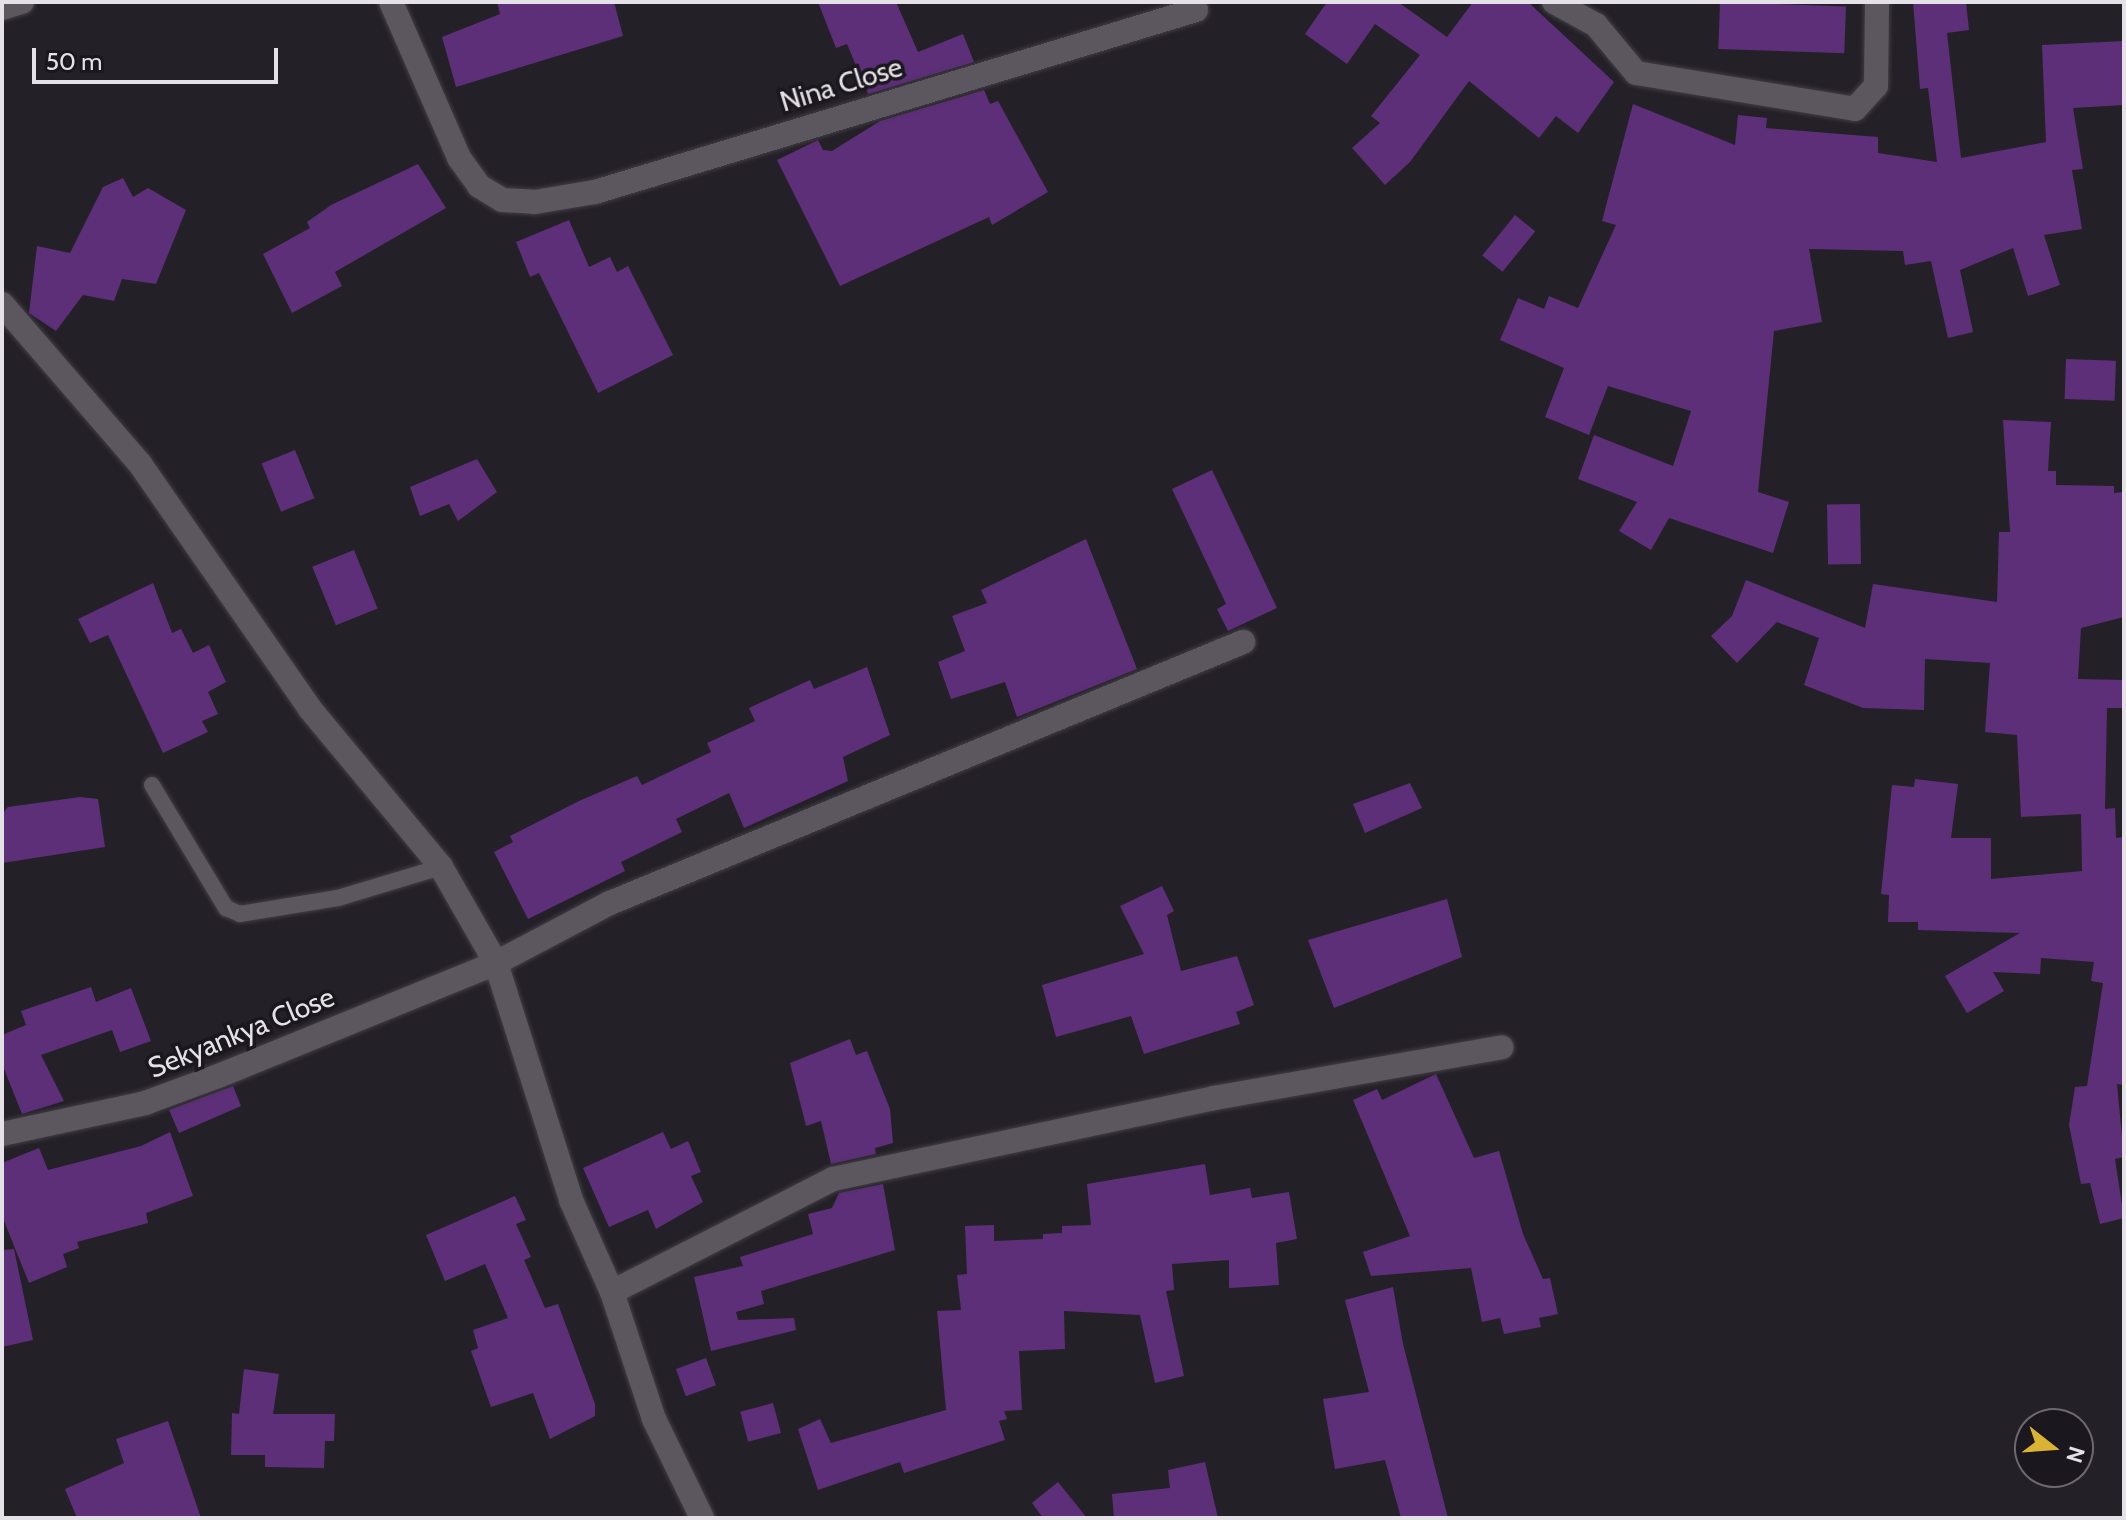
<!DOCTYPE html>
<style>
body{margin:0}
#map{position:relative;width:2126px;height:1520px;overflow:hidden;background:#242027;font-family:Cabin,sans-serif}
div>[style]{position:absolute}
[style*='--x']{left:calc(var(--x)*1px);top:calc(var(--y)*1px);width:calc(var(--w)*1px);rotate:calc(var(--a)*1deg)}
.building>*{inset:0;background:#5d2f78;transform-origin:0 0}
.roads{filter:drop-shadow(0 0 2px #413d44) drop-shadow(0 0 2px #413d44)}
.lane>*{height:16px;margin:-8px;padding:0 8px;transform-origin:8px;border-radius:8px;background:#5c575f}
.street>*{height:24px;margin:-12px;padding:0 12px;transform-origin:12px;border-radius:12px;background:#5c575f}
span{translate:-50% -50%;white-space:nowrap;text-align:center;line-height:1.15;-webkit-text-stroke:7px #1b171e;paint-order:stroke}
.street-label{font-size:28px;color:#e5e2e7}
.frame{position:absolute;inset:0;border:4px solid #e5e2e7;pointer-events:none}
.north{position:absolute;left:2014px;top:1408px;width:80px;height:80px;box-sizing:border-box;background:#1b171e;border:2px solid #6c686e;border-radius:50%;rotate:107deg;font-size:22px;font-weight:700;line-height:32px;text-align:center;color:#e5e2e7}
.north::after{content:'';display:block;margin:auto;width:28px;height:36px;background:#d9b334;clip-path:polygon(50% 0,100% 100%,50% 72%,0 100%)}
.scale{position:absolute;left:32px;top:48px;width:246px;height:36px;box-sizing:border-box;border:4px solid #e5e2e7;border-top:0;padding-left:10px;font-size:24px;line-height:28px;white-space:nowrap;color:#e5e2e7;-webkit-text-stroke:6px #1b171e;paint-order:stroke}
</style>
<div id="map">
<div class="building">
<div style="clip-path:polygon(497px 2px,614px 2px,623px 36px,456px 87px,442px 37px,500px 14px)"></div>
<div style="clip-path:polygon(818px 2px,896px 2px,918px 52px,963px 34px,974px 62px,868px 94px,847px 44px,836px 48px)"></div>
<div style="clip-path:polygon(1327px 2px,1398px 2px,1447px 37px,1473px 2px,1528px 2px,1614px 82px,1578px 133px,1556px 116px,1539px 138px,1469px 81px,1410px 162px,1385px 185px,1352px 148px,1380px 123px,1371px 116px,1420px 55px,1375px 24px,1347px 64px,1305px 34px)"></div>
<div style="left:1720px;top:2px;width:126px;height:47px;rotate:2deg"></div>
<div style="clip-path:polygon(1913px 2px,1966px 2px,1969px 30px,1947px 33px,1961px 158px,2046px 142px,2042px 45px,2124px 41px,2124px 105px,2073px 108px,2083px 169px,2072px 170px,2082px 229px,2044px 235px,2060px 285px,2028px 296px,2013px 248px,1960px 270px,1973px 332px,1948px 338px,1931px 261px,1905px 265px,1903px 251px,1809px 249px,1822px 322px,1774px 331px,1758px 492px,1789px 502px,1773px 553px,1669px 518px,1651px 550px,1619px 531px,1637px 502px,1578px 479px,1594px 435px,1673px 466px,1691px 411px,1608px 386px,1589px 435px,1545px 417px,1564px 368px,1500px 340px,1518px 298px,1544px 309px,1549px 296px,1578px 308px,1616px 225px,1602px 221px,1633px 104px,1735px 145px,1738px 115px,1767px 118px,1766px 128px,1878px 137px,1878px 153px,1937px 162px,1928px 88px,1920px 89px)"></div>
<div style="clip-path:polygon(984px 90px,990px 104px,998px 101px,1048px 192px,992px 225px,989px 217px,840px 286px,777px 160px,818px 140px,823px 150px,832px 151px,880px 121px)"></div>
<div style="clip-path:polygon(418px 164px,446px 208px,335px 272px,342px 286px,292px 313px,263px 254px,310px 228px,307px 222px,331px 205px)"></div>
<div style="clip-path:polygon(123px 178px,133px 197px,148px 188px,186px 210px,156px 284px,122px 279px,114px 301px,83px 295px,56px 331px,29px 313px,37px 246px,70px 253px,103px 187px)"></div>
<div style="left:1515px;top:215px;width:26px;height:52px;rotate:39deg"></div>
<div style="clip-path:polygon(569px 220px,589px 267px,610px 257px,617px 272px,628px 266px,673px 355px,598px 393px,539px 273px,530px 277px,516px 242px)"></div>
<div style="left:2066px;top:359px;width:50px;height:40px;rotate:2deg"></div>
<div style="clip-path:polygon(2003px 420px,2051px 422px,2048px 471px,2056px 471px,2056px 485px,2114px 486px,2114px 493px,2124px 492px,2124px 617px,2081px 628px,2078px 679px,2124px 680px,2124px 708px,2107px 708px,2105px 809px,2115px 808px,2116px 838px,2124px 837px,2124px 1085px,2117px 1084px,2124px 1157px,2115px 1159px,2124px 1218px,2100px 1224px,2090px 1183px,2081px 1184px,2069px 1125px,2075px 1087px,2087px 1086px,2103px 983px,2091px 981px,2094px 962px,2041px 958px,2040px 974px,1993px 972px,2004px 991px,1967px 1013px,1945px 976px,2020px 933px,1918px 930px,1918px 922px,1888px 922px,1889px 895px,1881px 894px,1892px 785px,1914px 787px,1915px 779px,1958px 784px,1951px 838px,1991px 838px,1991px 879px,2082px 871px,2081px 814px,2021px 817px,2017px 735px,1985px 732px,1990px 663px,1925px 659px,1924px 710px,1863px 708px,1804px 685px,1819px 638px,1777px 622px,1737px 663px,1711px 636px,1732px 616px,1746px 580px,1865px 628px,1873px 584px,1997px 602px,1999px 532px,2010px 532px)"></div>
<div style="left:295px;top:450px;width:52px;height:36px;rotate:68deg"></div>
<div style="clip-path:polygon(477px 459px,497px 492px,458px 521px,449px 504px,420px 516px,410px 487px)"></div>
<div style="clip-path:polygon(1212px 470px,1277px 608px,1228px 631px,1217px 609px,1226px 604px,1172px 489px)"></div>
<div style="left:1860px;top:504px;width:60px;height:33px;rotate:89deg"></div>
<div style="clip-path:polygon(1086px 539px,1137px 669px,1017px 717px,1005px 682px,951px 699px,938px 662px,965px 651px,952px 616px,987px 603px,981px 590px)"></div>
<div style="left:354px;top:550px;width:63px;height:45px;rotate:68deg"></div>
<div style="clip-path:polygon(153px 583px,172px 633px,181px 629px,193px 653px,209px 645px,226px 682px,208px 692px,218px 714px,202px 721px,208px 732px,163px 753px,108px 635px,90px 643px,78px 619px)"></div>
<div style="clip-path:polygon(867px 667px,890px 735px,843px 757px,848px 781px,744px 828px,729px 793px,676px 819px,682px 832px,621px 862px,625px 871px,528px 919px,494px 852px,513px 842px,510px 836px,579px 801px,637px 776px,642px 785px,711px 752px,707px 743px,755px 721px,749px 708px,810px 680px,814px 689px)"></div>
<div style="clip-path:polygon(1410px 783px,1422px 808px,1365px 833px,1353px 804px)"></div>
<div style="clip-path:polygon(80px 797px,98px 799px,105px 847px,2px 863px,2px 814px,8px 807px)"></div>
<div style="clip-path:polygon(1162px 886px,1174px 911px,1167px 915px,1181px 971px,1237px 956px,1254px 1005px,1236px 1012px,1240px 1024px,1144px 1054px,1131px 1016px,1056px 1037px,1042px 985px,1144px 954px,1120px 906px)"></div>
<div style="clip-path:polygon(1447px 899px,1462px 957px,1334px 1008px,1308px 940px)"></div>
<div style="clip-path:polygon(91px 987px,96px 1002px,131px 988px,151px 1041px,120px 1052px,112px 1030px,41px 1055px,64px 1101px,22px 1114px,2px 1064px,2px 1035px,26px 1025px,21px 1011px)"></div>
<div style="clip-path:polygon(850px 1039px,856px 1055px,867px 1051px,890px 1109px,893px 1143px,875px 1148px,876px 1154px,831px 1164px,821px 1121px,806px 1126px,790px 1063px)"></div>
<div style="clip-path:polygon(1436px 1074px,1474px 1158px,1499px 1151px,1523px 1234px,1543px 1279px,1550px 1278px,1558px 1314px,1539px 1318px,1541px 1327px,1504px 1334px,1500px 1318px,1482px 1322px,1471px 1268px,1371px 1276px,1363px 1252px,1410px 1236px,1353px 1100px,1377px 1089px,1382px 1100px)"></div>
<div style="clip-path:polygon(233px 1086px,241px 1106px,179px 1133px,169px 1110px)"></div>
<div style="clip-path:polygon(170px 1132px,193px 1196px,146px 1213px,148px 1223px,77px 1242px,79px 1248px,63px 1254px,67px 1267px,29px 1283px,2px 1216px,2px 1163px,39px 1148px,48px 1170px,141px 1146px)"></div>
<div style="clip-path:polygon(663px 1132px,671px 1149px,688px 1141px,701px 1172px,691px 1176px,703px 1202px,656px 1229px,648px 1210px,609px 1227px,583px 1168px)"></div>
<div style="clip-path:polygon(1205px 1164px,1210px 1195px,1250px 1188px,1252px 1198px,1289px 1192px,1297px 1239px,1276px 1243px,1279px 1285px,1229px 1288px,1229px 1260px,1172px 1264px,1174px 1290px,1166px 1291px,1184px 1376px,1155px 1383px,1140px 1315px,1064px 1311px,1065px 1349px,1019px 1351px,1022px 1410px,1004px 1411px,1007px 1419px,999px 1421px,1005px 1440px,904px 1473px,900px 1462px,818px 1490px,798px 1429px,820px 1419px,831px 1443px,946px 1410px,937px 1311px,961px 1310px,957px 1275px,967px 1274px,965px 1226px,994px 1225px,994px 1241px,1043px 1239px,1043px 1234px,1062px 1233px,1062px 1226px,1091px 1225px,1087px 1184px)"></div>
<div style="clip-path:polygon(883px 1184px,895px 1250px,761px 1291px,764px 1304px,736px 1312px,738px 1320px,794px 1318px,796px 1330px,711px 1351px,694px 1277px,743px 1266px,740px 1257px,813px 1234px,808px 1214px,832px 1208px,839px 1193px)"></div>
<div style="clip-path:polygon(515px 1196px,526px 1220px,516px 1224px,531px 1257px,524px 1260px,545px 1308px,558px 1304px,595px 1404px,595px 1416px,550px 1439px,533px 1393px,491px 1407px,471px 1351px,478px 1348px,473px 1330px,508px 1318px,485px 1264px,445px 1281px,426px 1235px)"></div>
<div style="clip-path:polygon(14px 1249px,33px 1340px,2px 1347px,2px 1250px)"></div>
<div style="clip-path:polygon(1393px 1287px,1403px 1344px,1448px 1518px,1401px 1518px,1385px 1460px,1335px 1469px,1323px 1399px,1369px 1392px,1345px 1300px)"></div>
<div style="left:706px;top:1358px;width:29px;height:32px;rotate:70deg"></div>
<div style="clip-path:polygon(244px 1369px,279px 1374px,273px 1414px,335px 1414px,334px 1441px,325px 1441px,324px 1468px,265px 1467px,265px 1455px,231px 1455px,232px 1413px,239px 1414px)"></div>
<div style="left:773px;top:1403px;width:31px;height:34px;rotate:75deg"></div>
<div style="clip-path:polygon(168px 1421px,201px 1518px,77px 1518px,65px 1489px,124px 1463px,116px 1439px)"></div>
<div style="clip-path:polygon(1205px 1462px,1218px 1518px,1114px 1518px,1112px 1494px,1170px 1488px,1168px 1470px)"></div>
<div style="clip-path:polygon(1058px 1482px,1087px 1518px,1043px 1518px,1032px 1503px)"></div>
</div>
<div class="roads">
<div class="lane">
<div style="--x:152;--y:785;--w:144;--a:59"></div>
<div style="--x:226;--y:908;--w:15;--a:23"></div>
<div style="--x:240;--y:914;--w:99;--a:-9.3"></div>
<div style="--x:338;--y:898;--w:108;--a:-16.8"></div>
</div>
<div class="street">
<div style="--x:391;--y:2;--w:170;--a:66.4"></div>
<div style="--x:459;--y:158;--w:34;--a:54"></div>
<div style="--x:479;--y:186;--w:27;--a:31"></div>
<div style="--x:502;--y:200;--w:33;--a:3"></div>
<div style="--x:535;--y:202;--w:61;--a:-9.5"></div>
<div style="--x:595;--y:192;--w:628;--a:-16.85"></div>
<div style="--x:1554;--y:2;--w:48;--a:28.7"></div>
<div style="--x:1596;--y:25;--w:62;--a:50.2"></div>
<div style="--x:1636;--y:73;--w:222;--a:9.3"></div>
<div style="--x:1855;--y:109;--w:31;--a:-48"></div>
<div style="--x:1876;--y:86;--w:84;--a:-89.3"></div>
<div style="--x:2;--y:8;--w:21;--a:-17"></div>
<div style="--x:2;--y:304;--w:211;--a:49.2"></div>
<div style="--x:140;--y:464;--w:298;--a:55.2"></div>
<div style="--x:310;--y:709;--w:205;--a:50.3"></div>
<div style="--x:441;--y:867;--w:111;--a:60.2"></div>
<div style="--x:496;--y:963;--w:249;--a:72.4"></div>
<div style="--x:571;--y:1200;--w:101;--a:66"></div>
<div style="--x:612;--y:1292;--w:134;--a:71.7"></div>
<div style="--x:654;--y:1419;--w:110;--a:64.1"></div>
<div style="--x:2;--y:1134;--w:146;--a:-12.2"></div>
<div style="--x:145;--y:1103;--w:78;--a:-20.3"></div>
<div style="--x:218;--y:1076;--w:300;--a:-22.1"></div>
<div style="--x:496;--y:963;--w:129;--a:-27.8"></div>
<div style="--x:610;--y:903;--w:685;--a:-22.41"></div>
<div style="--x:612;--y:1292;--w:248;--a:-27.1"></div>
<div style="--x:833;--y:1179;--w:390;--a:-12"></div>
<div style="--x:1214;--y:1098;--w:292;--a:-10"></div>
</div>
</div>
<div class="street-label">
<span style="left:841px;top:84px;rotate:-17deg">Nina Close</span>
<span style="left:241px;top:1032px;rotate:-22deg">Sekyankya Close</span>
</div>
<div class="frame"></div>
<div class="north">N</div>
<div class="scale">50 m</div>
</div>
